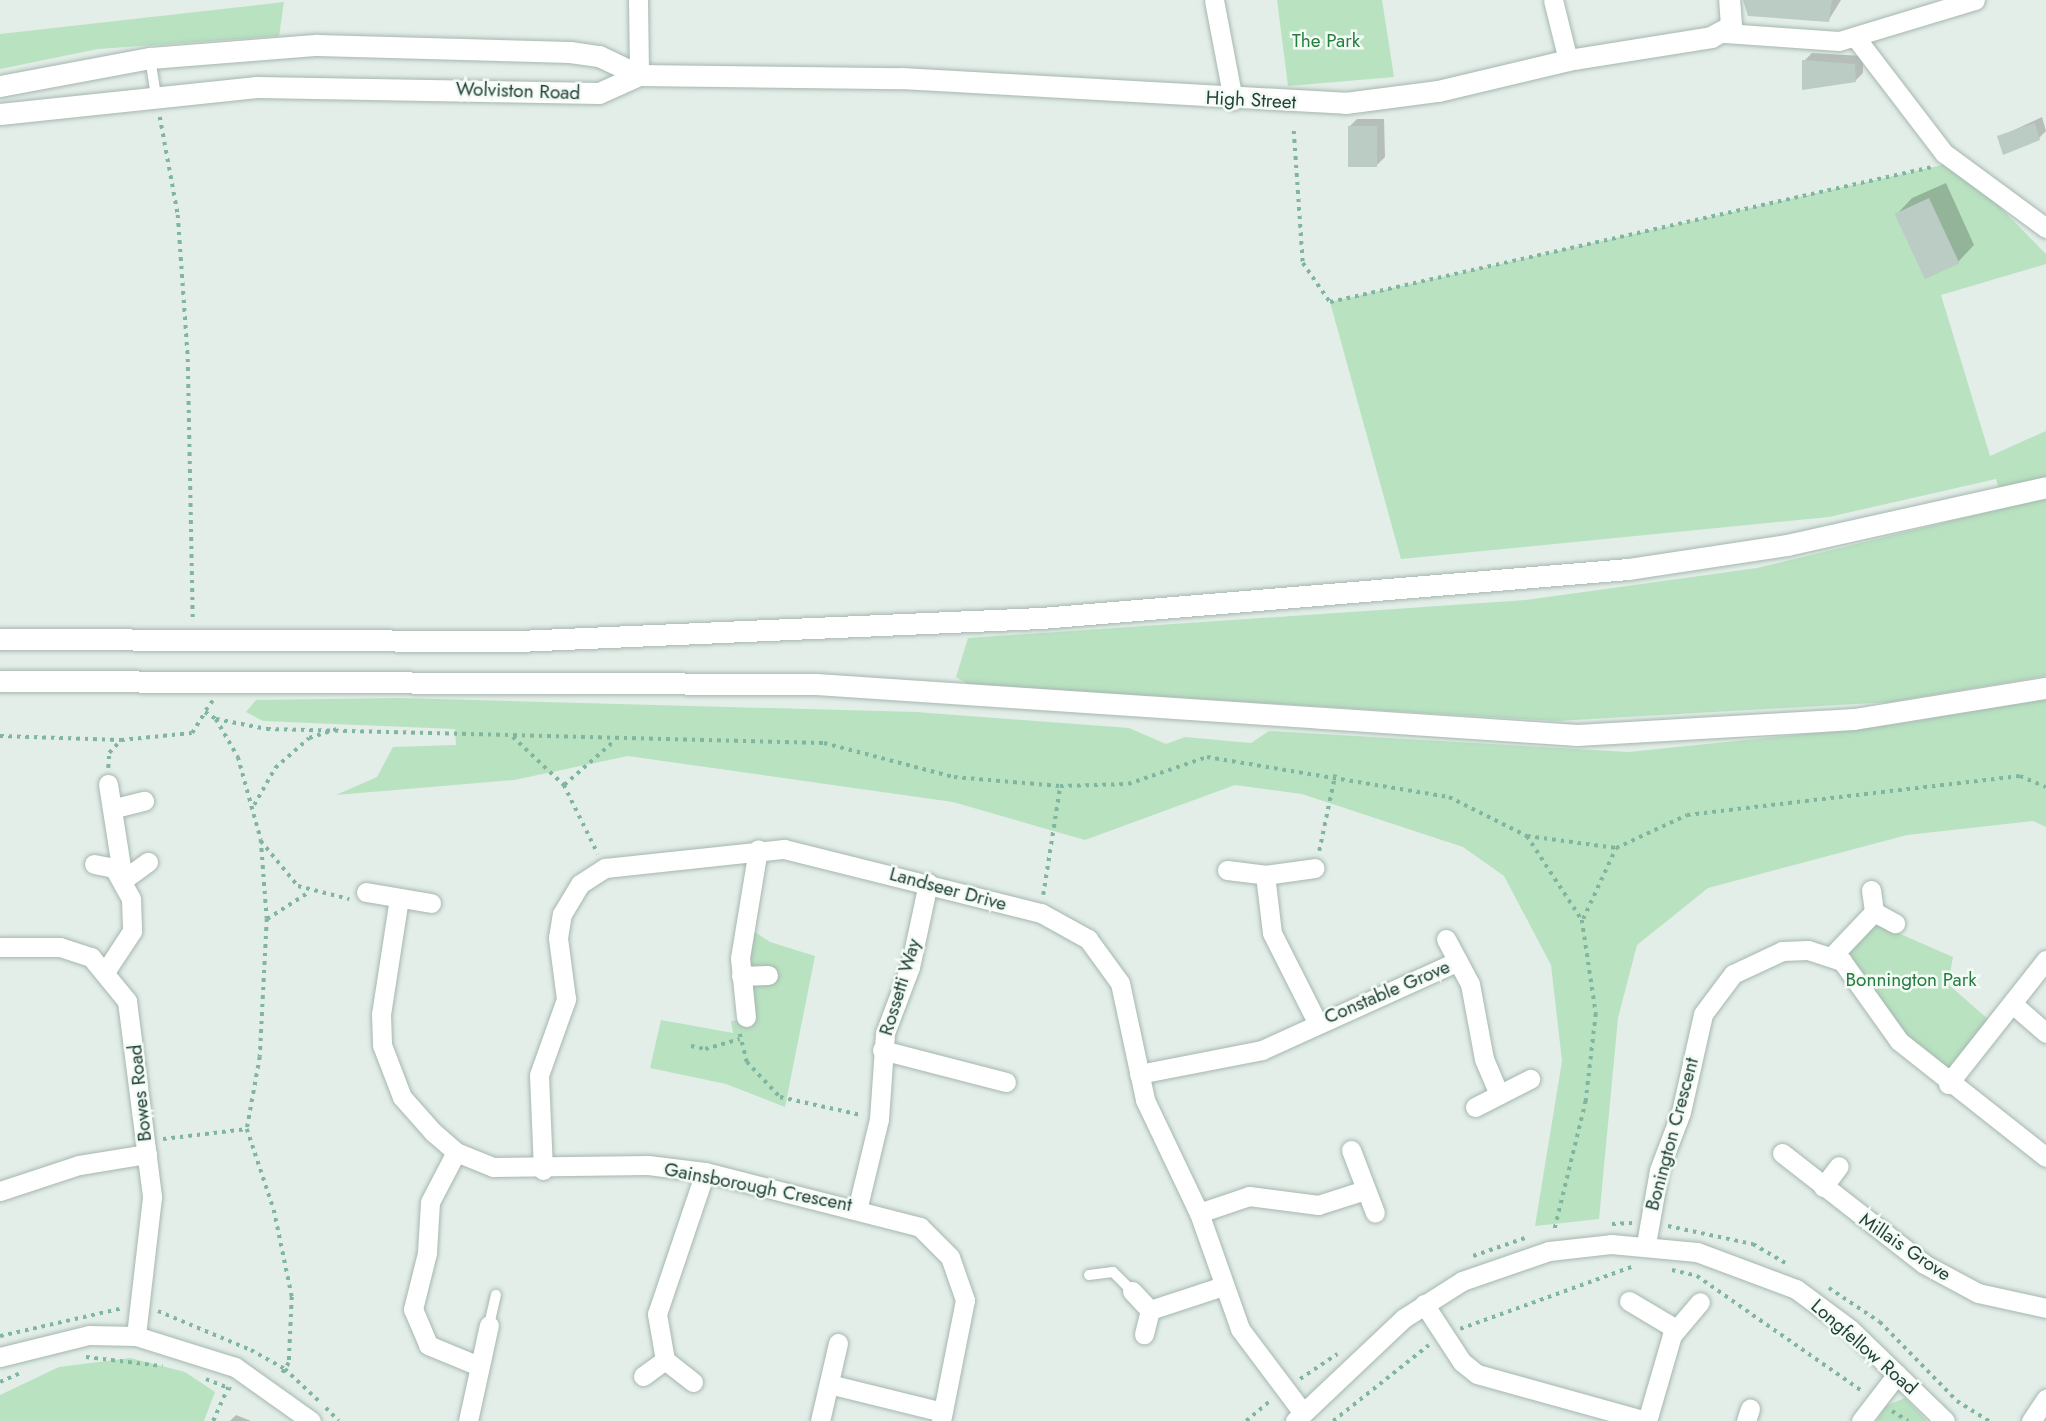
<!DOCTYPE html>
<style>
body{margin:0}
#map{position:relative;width:2046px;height:1421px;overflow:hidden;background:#e3eee8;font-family:Jost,sans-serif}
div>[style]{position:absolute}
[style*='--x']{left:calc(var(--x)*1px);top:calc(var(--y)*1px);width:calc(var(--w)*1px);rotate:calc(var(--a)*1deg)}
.green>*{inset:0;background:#b9e2c1}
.shadow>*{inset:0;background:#0003}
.building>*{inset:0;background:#baccc4;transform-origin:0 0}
.path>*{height:3.5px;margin-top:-1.75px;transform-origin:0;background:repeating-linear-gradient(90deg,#80b5a0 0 3.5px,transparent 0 8.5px)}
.roads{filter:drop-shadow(0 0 2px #a5b7af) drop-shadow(0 0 2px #a5b7af)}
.service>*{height:10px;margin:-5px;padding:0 5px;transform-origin:5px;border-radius:5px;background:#fff}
.minor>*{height:19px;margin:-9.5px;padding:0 9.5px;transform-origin:9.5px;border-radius:9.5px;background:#fff}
.tertiary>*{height:21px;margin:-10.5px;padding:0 10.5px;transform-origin:10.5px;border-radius:10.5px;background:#fff}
span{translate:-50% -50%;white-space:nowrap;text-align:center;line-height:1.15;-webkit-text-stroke:5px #f4faf6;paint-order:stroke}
.park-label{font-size:19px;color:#257e40}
.street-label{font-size:19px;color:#204236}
</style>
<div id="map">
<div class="green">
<div style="clip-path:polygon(1277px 0,1382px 0,1394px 77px,1288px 86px)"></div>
<div style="clip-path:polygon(284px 2px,279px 36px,98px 49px,0 69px,0 34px)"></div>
<div style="clip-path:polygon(1956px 162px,2046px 254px,2046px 264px,1941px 295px,1990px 456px,2046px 431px,2046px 479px,2000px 492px,1996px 479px,1829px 517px,1401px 559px,1330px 302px)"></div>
<div style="clip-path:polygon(2046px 498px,2046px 676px,1891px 702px,1556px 721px,970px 685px,956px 677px,968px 638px,1526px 600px,1757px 568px)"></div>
<div style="clip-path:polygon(399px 698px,916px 712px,1129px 728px,1166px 744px,1185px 737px,1251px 743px,1269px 731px,1628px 752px,1892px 725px,2046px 699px,2046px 827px,2033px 821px,1907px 835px,1708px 888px,1637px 945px,1618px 1018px,1599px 1219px,1535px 1226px,1562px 1061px,1551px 965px,1504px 876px,1463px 847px,1302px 794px,1235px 785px,1085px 840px,953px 802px,628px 756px,514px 780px,336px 795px,377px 777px,393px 747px,456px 745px,455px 729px,263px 721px,246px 712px,256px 700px)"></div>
<div style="clip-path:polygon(1875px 923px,1953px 957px,1948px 984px,1990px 1021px,1946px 1071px,1907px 1041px,1847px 956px,1849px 944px)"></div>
<div style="clip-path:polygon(749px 928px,770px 942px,815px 956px,785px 1107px,726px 1084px,650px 1068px,661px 1020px,733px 1033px,731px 1021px,748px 1020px)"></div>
<div style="clip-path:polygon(130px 1358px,185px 1372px,215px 1392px,204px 1421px,0 1421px,0 1395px,59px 1367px)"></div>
<div style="clip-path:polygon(1905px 1398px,1927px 1421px,1877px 1421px,1885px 1406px)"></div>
</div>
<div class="shadow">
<div style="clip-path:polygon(1744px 0,1841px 0,1828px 21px)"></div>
<div style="clip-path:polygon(1812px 53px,1863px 56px,1863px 73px,1855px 81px,1804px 61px)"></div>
<div style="clip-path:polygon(2042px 117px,2046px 131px,2039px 138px,1999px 137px)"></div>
<div style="clip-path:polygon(1357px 119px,1384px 119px,1385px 157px,1377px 165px,1349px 127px)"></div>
<div style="clip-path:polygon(1946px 183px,1974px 245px,1958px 262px,1896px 215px,1912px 198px)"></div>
<div style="clip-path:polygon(236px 1415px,251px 1421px,230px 1421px)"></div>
</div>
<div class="building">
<div style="clip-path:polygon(1743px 0,1832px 0,1829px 22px,1748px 16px)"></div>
<div style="clip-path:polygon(1802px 60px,1855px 64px,1856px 82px,1802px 90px)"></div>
<div style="clip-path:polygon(2035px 123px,2040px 140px,2003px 155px,1997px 136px)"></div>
<div style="left:1348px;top:126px;width:29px;height:41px"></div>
<div style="left:1929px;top:198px;width:72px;height:38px;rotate:65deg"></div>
</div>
<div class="path">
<div style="--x:160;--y:117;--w:100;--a:79.6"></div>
<div style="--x:178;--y:215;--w:144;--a:86"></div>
<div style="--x:188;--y:359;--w:263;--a:88.9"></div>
<div style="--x:1294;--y:131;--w:132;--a:86.1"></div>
<div style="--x:1303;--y:263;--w:47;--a:55.3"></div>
<div style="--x:1330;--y:302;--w:617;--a:-12.64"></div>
<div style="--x:213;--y:701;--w:14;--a:126"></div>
<div style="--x:205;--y:712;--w:13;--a:32"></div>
<div style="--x:216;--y:719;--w:52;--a:11.1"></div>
<div style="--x:267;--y:729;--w:557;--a:1.44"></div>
<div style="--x:824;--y:743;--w:134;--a:14.7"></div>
<div style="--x:954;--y:777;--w:106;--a:4.9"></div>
<div style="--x:1060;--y:786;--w:68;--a:-1.7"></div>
<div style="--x:1128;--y:784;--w:83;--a:-18.9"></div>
<div style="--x:1207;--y:757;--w:245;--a:9.4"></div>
<div style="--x:1449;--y:797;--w:87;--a:26.6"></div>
<div style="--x:1527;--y:836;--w:90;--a:7.7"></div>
<div style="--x:1616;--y:848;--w:78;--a:-24.9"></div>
<div style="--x:1687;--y:815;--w:335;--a:-6.7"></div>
<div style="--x:2020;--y:776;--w:28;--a:23"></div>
<div style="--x:216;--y:719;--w:44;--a:59.9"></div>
<div style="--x:238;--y:757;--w:86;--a:74.5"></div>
<div style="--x:261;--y:840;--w:79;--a:85.7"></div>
<div style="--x:267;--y:919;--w:138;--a:92.9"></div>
<div style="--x:260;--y:1057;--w:73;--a:100.2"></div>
<div style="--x:247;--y:1129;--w:85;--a:71.6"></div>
<div style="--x:274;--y:1210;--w:89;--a:78.3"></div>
<div style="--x:292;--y:1297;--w:66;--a:92.6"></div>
<div style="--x:289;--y:1363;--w:15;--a:122"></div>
<div style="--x:0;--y:736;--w:121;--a:1.9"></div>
<div style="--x:513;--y:737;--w:70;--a:43.3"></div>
<div style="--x:564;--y:785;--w:77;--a:63.8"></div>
<div style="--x:108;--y:768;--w:15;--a:-86"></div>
<div style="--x:109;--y:753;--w:18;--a:-47"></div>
<div style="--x:121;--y:740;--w:71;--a:-5.6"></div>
<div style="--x:192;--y:733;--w:25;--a:-58"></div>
<div style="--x:564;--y:785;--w:64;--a:-41.2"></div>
<div style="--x:254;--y:805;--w:43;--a:-60.4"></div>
<div style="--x:275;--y:768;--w:45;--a:-41.4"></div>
<div style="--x:309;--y:738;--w:33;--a:-18"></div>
<div style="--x:1527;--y:836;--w:100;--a:56.8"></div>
<div style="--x:1582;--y:920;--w:95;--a:81.5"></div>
<div style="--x:1596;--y:1014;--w:88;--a:96.6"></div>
<div style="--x:1586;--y:1101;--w:135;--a:103.7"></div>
<div style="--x:261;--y:841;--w:58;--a:50.6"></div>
<div style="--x:298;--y:886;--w:53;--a:14.3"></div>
<div style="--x:1319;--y:851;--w:78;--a:-78.1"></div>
<div style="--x:1043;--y:895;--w:110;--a:-81.1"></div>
<div style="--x:267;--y:919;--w:50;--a:-32.7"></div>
<div style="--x:1583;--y:919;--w:78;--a:-65.1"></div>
<div style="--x:740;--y:1034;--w:29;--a:76"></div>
<div style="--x:747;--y:1062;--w:48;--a:46.7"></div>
<div style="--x:780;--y:1097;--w:83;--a:12.5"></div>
<div style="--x:691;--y:1046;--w:14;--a:12"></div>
<div style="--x:705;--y:1049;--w:36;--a:-16"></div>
<div style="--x:163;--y:1139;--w:85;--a:-6.8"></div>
<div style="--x:1612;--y:1224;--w:20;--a:-3"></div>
<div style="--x:1668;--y:1226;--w:87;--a:12"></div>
<div style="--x:1753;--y:1244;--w:42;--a:30.3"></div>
<div style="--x:1473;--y:1256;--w:55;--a:-19.1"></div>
<div style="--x:1672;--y:1270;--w:26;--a:13"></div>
<div style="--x:1697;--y:1276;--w:201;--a:34.9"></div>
<div style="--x:1829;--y:1288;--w:61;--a:33.7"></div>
<div style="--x:1880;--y:1322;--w:110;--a:45.7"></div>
<div style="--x:1957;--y:1401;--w:38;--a:32"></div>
<div style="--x:158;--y:1311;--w:101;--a:22.8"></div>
<div style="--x:251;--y:1350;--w:39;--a:29"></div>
<div style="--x:285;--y:1369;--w:48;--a:43.3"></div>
<div style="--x:1460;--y:1329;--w:185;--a:-19.9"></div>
<div style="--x:0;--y:1336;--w:126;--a:-12.8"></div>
<div style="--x:86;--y:1357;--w:77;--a:6.8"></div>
<div style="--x:206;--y:1379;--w:27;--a:22"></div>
<div style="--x:1300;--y:1379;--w:45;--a:-34"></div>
<div style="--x:0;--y:1382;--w:24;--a:-24"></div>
<div style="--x:326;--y:1408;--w:18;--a:45"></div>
<div style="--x:1892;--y:1411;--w:19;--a:32"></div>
<div style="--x:213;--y:1421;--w:37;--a:-66"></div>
<div style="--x:1246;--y:1421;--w:33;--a:-40"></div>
<div style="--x:1333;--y:1421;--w:122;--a:-38.4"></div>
</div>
<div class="roads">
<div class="service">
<div style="--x:150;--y:58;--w:36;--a:81"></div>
<div style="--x:1089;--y:1275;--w:24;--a:-7"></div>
<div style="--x:1113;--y:1272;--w:27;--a:45"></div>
<div style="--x:489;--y:1325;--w:31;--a:-77"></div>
</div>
<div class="minor">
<div style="--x:638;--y:0;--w:75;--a:89.2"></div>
<div style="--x:1214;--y:0;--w:102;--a:79.2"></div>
<div style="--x:1553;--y:0;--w:62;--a:76"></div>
<div style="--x:1725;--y:33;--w:114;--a:4"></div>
<div style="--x:1839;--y:41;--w:142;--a:-16.8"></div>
<div style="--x:1856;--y:38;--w:145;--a:52.6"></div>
<div style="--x:1944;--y:153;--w:127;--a:36.3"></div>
<div style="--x:108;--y:784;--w:97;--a:81.1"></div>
<div style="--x:115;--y:808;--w:30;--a:-14"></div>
<div style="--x:94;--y:864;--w:20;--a:11"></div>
<div style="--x:114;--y:868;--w:35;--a:61"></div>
<div style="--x:131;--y:899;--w:32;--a:88"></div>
<div style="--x:132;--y:931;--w:45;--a:123.3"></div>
<div style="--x:1227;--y:870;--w:38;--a:7"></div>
<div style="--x:1265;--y:875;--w:50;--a:-8"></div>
<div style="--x:1265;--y:875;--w:58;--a:83.1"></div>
<div style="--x:1272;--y:933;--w:100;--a:63.2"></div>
<div style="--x:123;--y:880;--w:31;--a:-36"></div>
<div style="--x:1871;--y:890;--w:22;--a:82"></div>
<div style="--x:1874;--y:912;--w:24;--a:28"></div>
<div style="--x:366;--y:892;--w:66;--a:9.6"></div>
<div style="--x:399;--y:898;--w:117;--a:98.8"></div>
<div style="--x:381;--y:1014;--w:31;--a:88"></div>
<div style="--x:382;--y:1045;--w:56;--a:69"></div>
<div style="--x:402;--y:1097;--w:47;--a:48.5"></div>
<div style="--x:433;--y:1132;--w:30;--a:41"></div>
<div style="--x:456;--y:1152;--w:40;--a:22"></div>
<div style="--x:493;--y:1167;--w:155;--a:-0.7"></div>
<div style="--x:648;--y:1165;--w:57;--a:7"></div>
<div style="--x:705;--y:1172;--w:222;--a:14.3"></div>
<div style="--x:920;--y:1227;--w:42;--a:45"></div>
<div style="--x:950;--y:1257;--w:46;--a:70.8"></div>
<div style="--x:965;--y:1300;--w:123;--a:101.2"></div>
<div style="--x:1446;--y:939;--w:51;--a:61.9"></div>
<div style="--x:1470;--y:984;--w:76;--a:79.4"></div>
<div style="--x:1484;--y:1059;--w:38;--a:67"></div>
<div style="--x:0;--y:947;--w:60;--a:0"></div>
<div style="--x:60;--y:947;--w:33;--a:18"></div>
<div style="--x:91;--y:957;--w:57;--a:50.7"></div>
<div style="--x:127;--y:1001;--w:198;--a:82.7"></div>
<div style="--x:152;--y:1197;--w:140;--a:96.6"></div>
<div style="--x:1833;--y:955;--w:59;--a:-46.4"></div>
<div style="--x:741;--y:976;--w:27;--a:-2"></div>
<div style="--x:2015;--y:1006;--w:41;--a:41.1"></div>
<div style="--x:746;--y:1017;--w:59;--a:-95.8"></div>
<div style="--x:740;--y:958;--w:110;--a:-80.6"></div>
<div style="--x:882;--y:1050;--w:128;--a:14.5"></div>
<div style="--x:1139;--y:1074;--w:125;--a:-11"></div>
<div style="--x:1262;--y:1050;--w:215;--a:-24.4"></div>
<div style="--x:1948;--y:1084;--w:158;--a:-51.7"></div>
<div style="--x:1475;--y:1107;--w:62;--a:-27"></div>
<div style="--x:1351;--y:1150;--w:67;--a:69.1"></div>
<div style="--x:456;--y:1152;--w:56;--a:117.5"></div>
<div style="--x:430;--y:1202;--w:51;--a:93.4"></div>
<div style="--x:427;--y:1253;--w:58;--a:104"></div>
<div style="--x:413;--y:1309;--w:39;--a:67"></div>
<div style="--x:428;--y:1345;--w:55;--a:22.4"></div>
<div style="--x:1782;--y:1153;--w:180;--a:38"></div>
<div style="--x:1924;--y:1264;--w:61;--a:28.2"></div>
<div style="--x:1978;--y:1293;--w:70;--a:12.4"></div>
<div style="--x:543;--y:1170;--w:95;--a:-92.4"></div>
<div style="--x:539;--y:1075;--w:81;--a:-70.4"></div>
<div style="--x:566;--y:999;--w:62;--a:-97.5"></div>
<div style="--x:558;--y:938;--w:24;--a:-81"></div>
<div style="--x:562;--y:914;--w:35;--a:-59"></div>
<div style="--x:580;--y:884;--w:30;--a:-33"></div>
<div style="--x:605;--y:868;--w:180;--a:-6.1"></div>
<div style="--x:784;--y:849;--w:265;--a:14"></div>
<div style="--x:1041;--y:913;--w:54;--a:29"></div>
<div style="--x:1088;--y:939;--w:54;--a:54"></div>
<div style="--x:1120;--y:983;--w:120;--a:77.9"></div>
<div style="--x:1145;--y:1100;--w:125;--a:64.5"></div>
<div style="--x:1199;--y:1213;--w:123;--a:70.5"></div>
<div style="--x:1240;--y:1329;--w:105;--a:53.1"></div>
<div style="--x:1823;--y:1187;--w:26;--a:-53"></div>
<div style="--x:0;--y:1191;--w:83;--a:-18.2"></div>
<div style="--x:79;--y:1165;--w:69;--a:-9.2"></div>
<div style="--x:858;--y:1206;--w:89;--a:-76.4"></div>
<div style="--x:879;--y:1119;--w:86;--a:-86"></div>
<div style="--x:885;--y:1033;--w:71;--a:-69.3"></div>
<div style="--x:910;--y:967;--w:86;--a:-77.9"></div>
<div style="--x:1199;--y:1213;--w:53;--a:-18.8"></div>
<div style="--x:1249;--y:1196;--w:70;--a:7.4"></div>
<div style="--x:1318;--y:1205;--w:49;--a:-17.7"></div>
<div style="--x:1646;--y:1244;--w:75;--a:-80"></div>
<div style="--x:1659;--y:1170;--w:62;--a:-69.2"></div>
<div style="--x:1681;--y:1112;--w:100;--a:-77.3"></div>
<div style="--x:1703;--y:1014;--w:50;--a:-53.1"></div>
<div style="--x:1733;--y:974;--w:54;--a:-25.1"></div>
<div style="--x:1782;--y:951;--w:26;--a:-2"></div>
<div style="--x:1808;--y:950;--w:36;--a:18"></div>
<div style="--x:1842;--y:961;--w:98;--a:54.5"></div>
<div style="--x:1899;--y:1041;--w:187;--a:38.3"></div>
<div style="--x:1132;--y:1291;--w:26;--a:47"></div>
<div style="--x:1150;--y:1310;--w:25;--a:104"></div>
<div style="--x:1629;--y:1301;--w:55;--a:30.8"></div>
<div style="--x:1424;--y:1304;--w:69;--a:56.8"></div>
<div style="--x:1462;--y:1362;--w:19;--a:39"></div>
<div style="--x:1477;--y:1374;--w:176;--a:15.5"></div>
<div style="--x:1150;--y:1310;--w:77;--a:-18.2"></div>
<div style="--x:0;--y:1357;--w:92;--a:-13.9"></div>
<div style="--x:89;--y:1335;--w:47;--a:1.2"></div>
<div style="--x:136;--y:1336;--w:104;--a:17.4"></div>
<div style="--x:235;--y:1367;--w:93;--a:35.4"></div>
<div style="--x:643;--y:1376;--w:27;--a:-36"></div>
<div style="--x:693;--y:1382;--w:36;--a:-142"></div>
<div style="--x:665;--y:1360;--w:47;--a:-99.9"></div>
<div style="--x:657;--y:1314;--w:150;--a:-71.3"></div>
<div style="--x:829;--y:1384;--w:117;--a:13.8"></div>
<div style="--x:468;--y:1421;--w:98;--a:-77.7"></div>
<div style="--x:820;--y:1421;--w:80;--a:-77"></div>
<div style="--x:1295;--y:1421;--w:150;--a:-43.4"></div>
<div style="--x:1404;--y:1318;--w:69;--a:-32.5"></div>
<div style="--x:1462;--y:1281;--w:92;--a:-19"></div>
<div style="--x:1549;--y:1251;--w:62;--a:-6.4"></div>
<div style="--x:1611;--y:1244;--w:86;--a:5.3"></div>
<div style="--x:1697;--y:1252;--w:106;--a:20.5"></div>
<div style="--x:1796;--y:1289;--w:67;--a:36.5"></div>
<div style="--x:1850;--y:1329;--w:132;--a:44.1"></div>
<div style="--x:1647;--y:1421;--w:90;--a:-73.8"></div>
<div style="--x:1672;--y:1335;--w:43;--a:-49.7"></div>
<div style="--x:1746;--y:1421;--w:13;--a:-72"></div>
<div style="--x:1861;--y:1421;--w:59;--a:-52.5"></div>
<div style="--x:2031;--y:1421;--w:27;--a:-56"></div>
</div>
<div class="tertiary">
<div style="--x:0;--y:86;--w:153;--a:-10.6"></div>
<div style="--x:150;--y:58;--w:168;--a:-4.5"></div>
<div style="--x:317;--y:45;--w:253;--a:1.6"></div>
<div style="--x:570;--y:52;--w:29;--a:8"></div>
<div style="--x:599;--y:56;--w:44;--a:25.4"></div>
<div style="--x:639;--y:75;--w:262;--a:0.7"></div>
<div style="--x:901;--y:78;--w:445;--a:3.2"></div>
<div style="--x:1345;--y:103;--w:94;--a:-7.4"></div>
<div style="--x:1438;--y:91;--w:134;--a:-13.4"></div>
<div style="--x:1568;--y:60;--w:145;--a:-9.1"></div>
<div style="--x:1711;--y:37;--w:23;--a:-29"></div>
<div style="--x:1731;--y:26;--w:26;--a:-94"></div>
<div style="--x:0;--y:114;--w:258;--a:-6"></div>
<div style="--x:257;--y:87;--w:342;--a:1"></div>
<div style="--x:599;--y:93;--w:44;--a:-24.2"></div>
<div style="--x:0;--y:639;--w:518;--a:0.22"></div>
<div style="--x:518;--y:641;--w:524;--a:-2.52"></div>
<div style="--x:1041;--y:618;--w:589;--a:-4.77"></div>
<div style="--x:1628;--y:569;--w:161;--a:-8.6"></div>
<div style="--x:1787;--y:545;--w:265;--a:-12.6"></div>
<div style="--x:0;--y:681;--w:816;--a:0.21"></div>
<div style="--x:816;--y:684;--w:763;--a:3.83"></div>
<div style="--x:1577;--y:735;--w:277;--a:-3.3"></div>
<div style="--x:1854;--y:719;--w:194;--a:-9.2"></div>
</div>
</div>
<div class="park-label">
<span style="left:1326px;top:41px">The Park</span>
<span style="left:1911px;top:980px">Bonnington Park</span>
</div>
<div class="street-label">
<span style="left:518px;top:91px;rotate:2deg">Wolviston Road</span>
<span style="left:1251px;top:100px;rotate:3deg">High Street</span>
<span style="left:948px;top:889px;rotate:15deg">Landseer Drive</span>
<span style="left:900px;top:987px;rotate:-73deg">Rossetti Way</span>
<span style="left:1387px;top:992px;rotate:-23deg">Constable Grove</span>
<span style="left:140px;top:1093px;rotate:-96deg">Bowes Road</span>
<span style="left:1672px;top:1134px;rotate:-75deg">Bonington Crescent</span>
<span style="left:758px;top:1187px;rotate:11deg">Gainsborough Crescent</span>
<span style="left:1905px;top:1247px;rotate:34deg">Millais Grove</span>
<span style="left:1864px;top:1347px;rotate:41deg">Longfellow Road</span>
</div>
</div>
